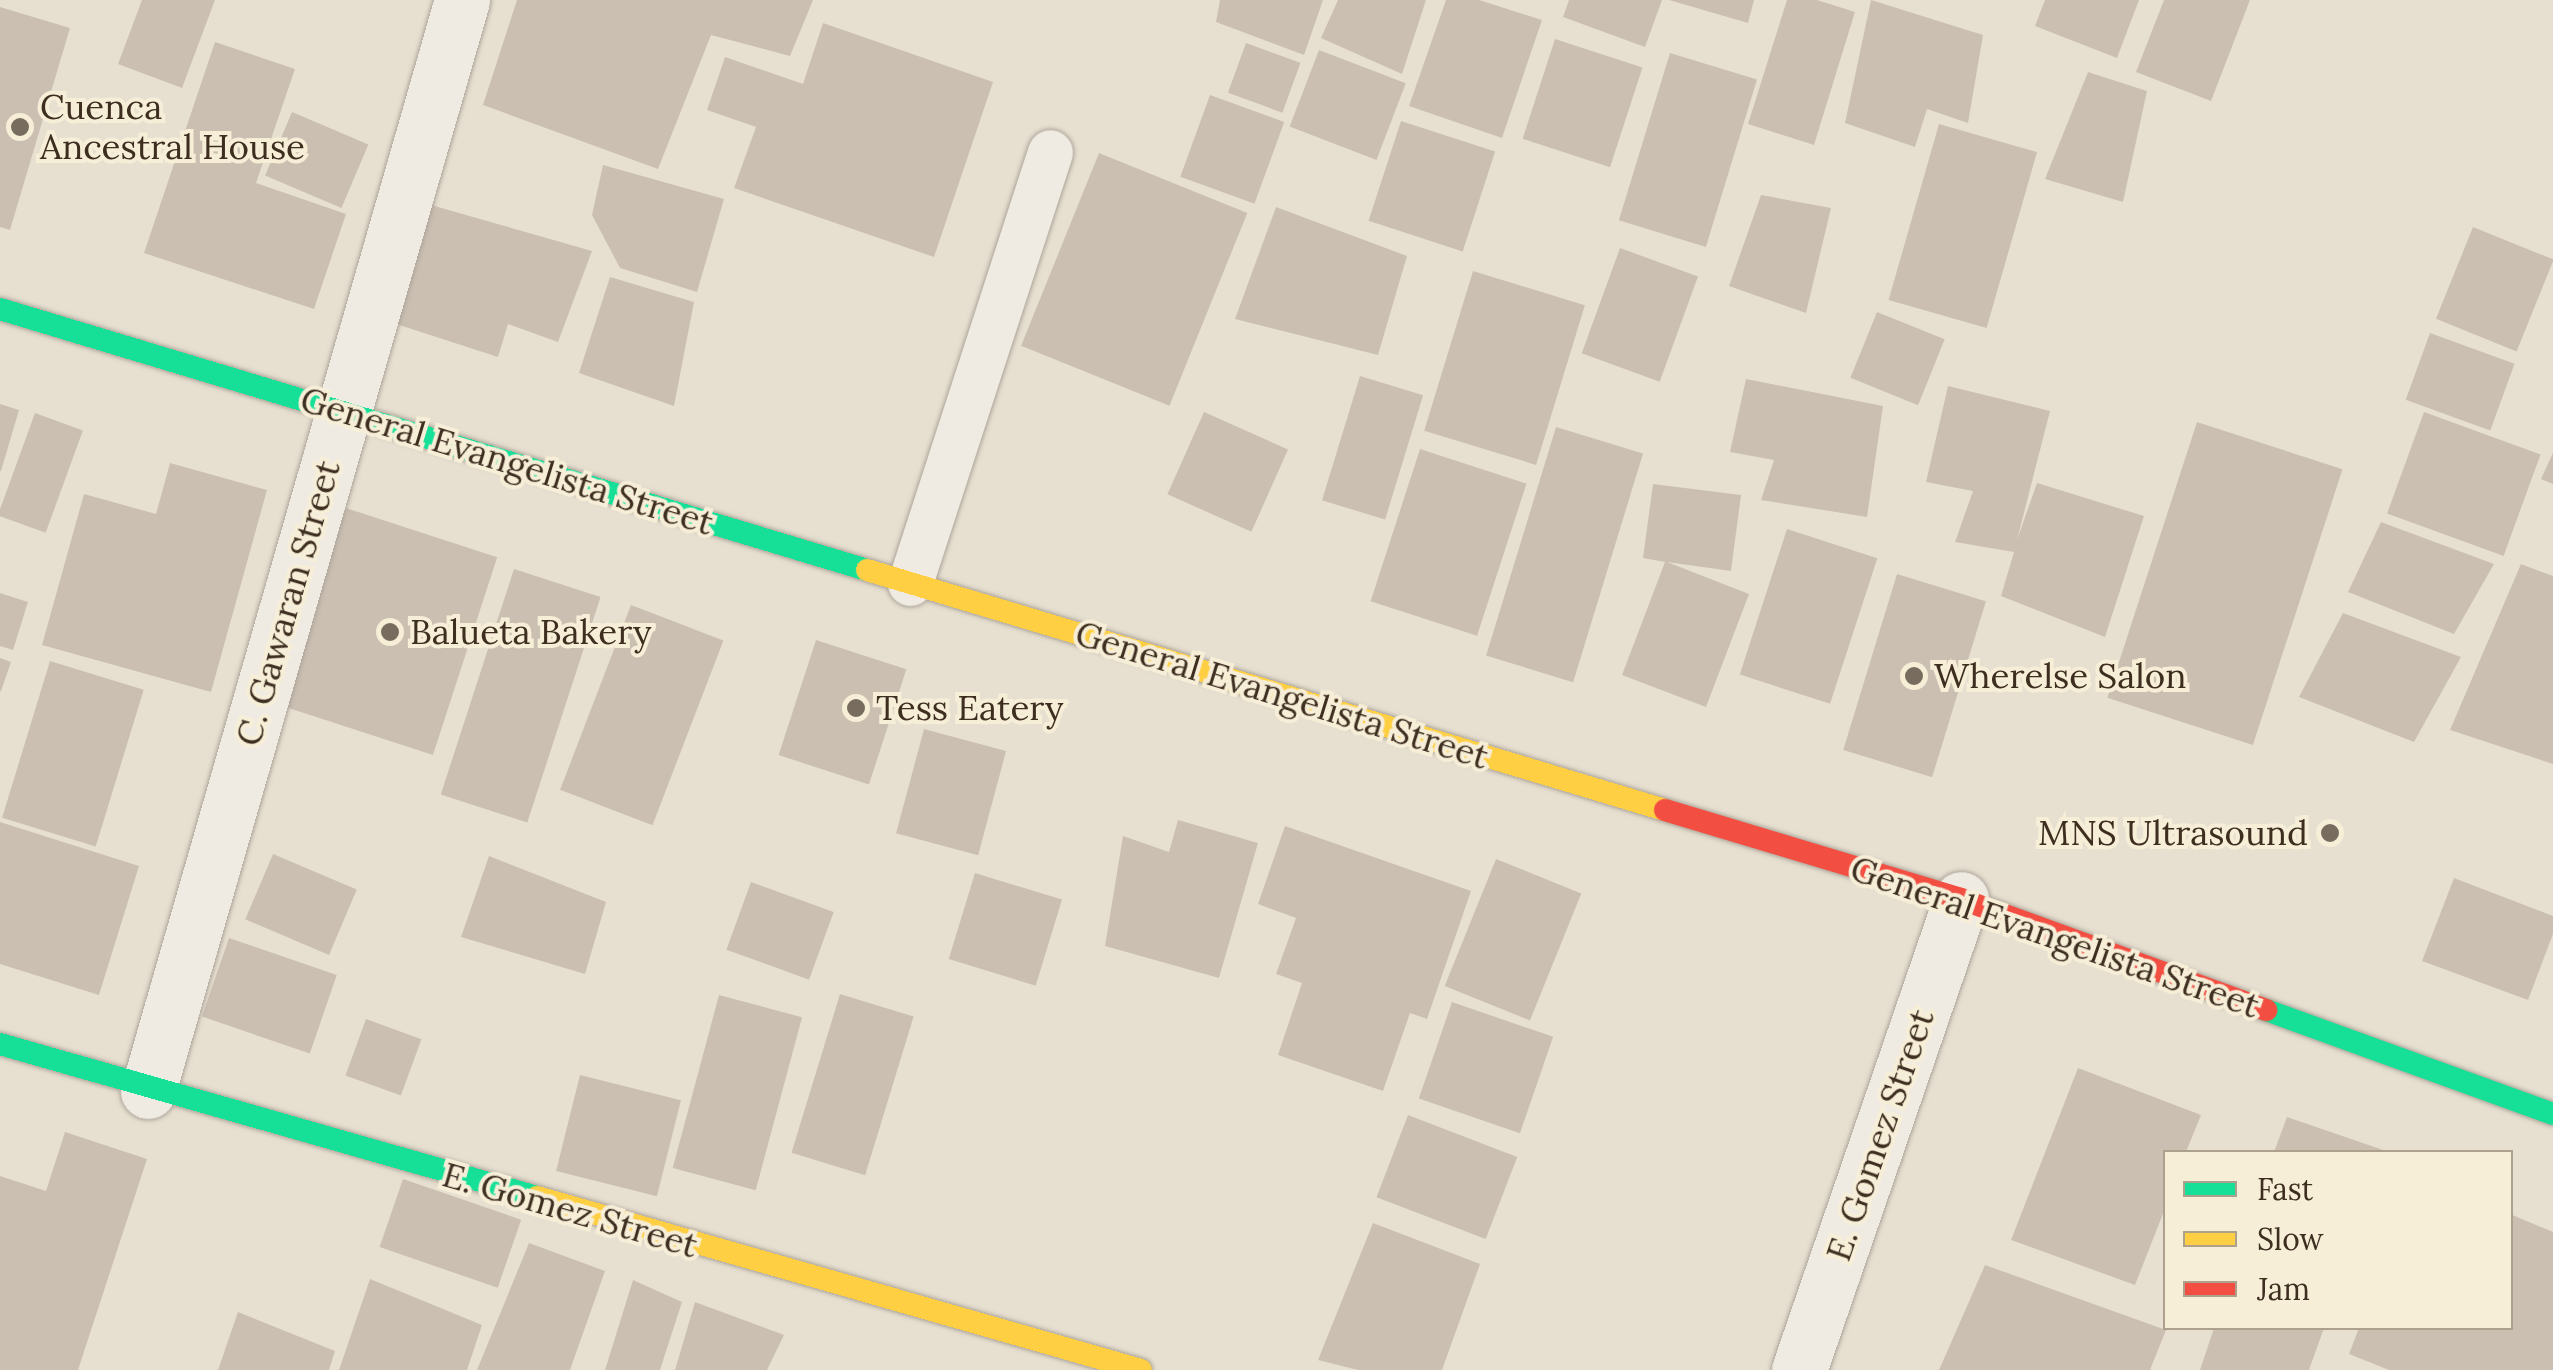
<!DOCTYPE html>
<style>
body{margin:0}
#map{position:relative;width:2553px;height:1370px;overflow:hidden;background:#e7e0d1;font-family:Lora,serif}
div>[style]{position:absolute}
[style*='--x']{left:calc(var(--x)*1px);top:calc(var(--y)*1px);width:calc(var(--w)*1px);rotate:calc(var(--a)*1deg)}
.building>*{inset:0;background:#cbbfb2;transform-origin:0 0}
.roads{filter:drop-shadow(0 0 2px #ada599) drop-shadow(0 0 2px #ada599)}
.lane>*{height:45px;margin:-22.5px;padding:0 22.5px;transform-origin:22.5px;border-radius:22.5px;background:#efebe3}
.street>*{height:55px;margin:-27.5px;padding:0 27.5px;transform-origin:27.5px;border-radius:27.5px;background:#efebe3}
.fast>*{height:22px;margin:-11px;padding:0 11px;transform-origin:11px;border-radius:11px;background:#16e098}
.slow>*{height:22px;margin:-11px;padding:0 11px;transform-origin:11px;border-radius:11px;background:#ffcf43}
.jam>*{height:22px;margin:-11px;padding:0 11px;transform-origin:11px;border-radius:11px;background:#f24e42}
.dots>*{width:28px;height:28px;translate:-50% -50%;box-sizing:border-box;border:5px solid #f7eed8;border-radius:50%}
span{translate:-50% -50%;white-space:nowrap;text-align:center;line-height:1.15;-webkit-text-stroke:8px #f7eed8;paint-order:stroke}
.poi-label{font-size:35px;color:#3d2e20}
.left{translate:0 -50%;text-align:left}
.right{translate:-100% -50%;text-align:right}
.street-label{font-size:35px;color:#3d2e20}
.legend{position:absolute;left:2163px;top:1150px;width:350px;height:180px;box-sizing:border-box;background:#f7eed8;border:2px solid #ada18e;margin:0;padding:12px 18px;list-style:none;font-size:30px;color:#3d2e20}
.legend li{display:flex;align-items:center;gap:20px;height:50px}
.legend b{width:50px;border:2px solid #ada18e}
</style>
<div id="map">
<div class="building">
<div style="clip-path:polygon(142px 0,215px 0,182px 88px,118px 64px)"></div>
<div style="clip-path:polygon(517px 0,813px 0,790px 56px,711px 35px,658px 169px,483px 105px)"></div>
<div style="clip-path:polygon(1220px 0,1323px 0,1304px 55px,1216px 22px)"></div>
<div style="clip-path:polygon(1338px 0,1426px 0,1402px 74px,1321px 38px)"></div>
<div style="clip-path:polygon(1446px 0,1479px 0,1542px 20px,1502px 138px,1409px 106px)"></div>
<div style="clip-path:polygon(1569px 0,1662px 0,1645px 47px,1563px 17px)"></div>
<div style="clip-path:polygon(1669px 0,1754px 0,1748px 23px)"></div>
<div style="clip-path:polygon(1787px 0,1817px 0,1855px 12px,1814px 145px,1748px 124px)"></div>
<div style="clip-path:polygon(1871px 0,1983px 35px,1968px 123px,1927px 109px,1915px 147px,1845px 123px)"></div>
<div style="clip-path:polygon(2045px 0,2139px 0,2117px 58px,2035px 26px)"></div>
<div style="clip-path:polygon(2164px 0,2250px 0,2211px 101px,2136px 72px)"></div>
<div style="clip-path:polygon(0 7px,70px 28px,10px 230px,0 227px)"></div>
<div style="clip-path:polygon(823px 23px,993px 82px,934px 257px,734px 188px,756px 127px,707px 110px,725px 57px,803px 84px)"></div>
<div style="left:1555px;top:39px;width:92px;height:105px;rotate:18deg"></div>
<div style="clip-path:polygon(215px 42px,295px 69px,256px 183px,346px 214px,314px 309px,144px 253px)"></div>
<div style="left:1246px;top:43px;width:58px;height:53px;rotate:20deg"></div>
<div style="left:1319px;top:50px;width:93px;height:82px;rotate:21deg"></div>
<div style="left:1670px;top:53px;width:91px;height:175px;rotate:17deg"></div>
<div style="clip-path:polygon(2088px 72px,2147px 91px,2123px 202px,2045px 179px)"></div>
<div style="left:1210px;top:95px;width:79px;height:87px;rotate:20deg"></div>
<div style="left:292px;top:112px;width:83px;height:69px;rotate:23deg"></div>
<div style="left:1401px;top:121px;width:99px;height:105px;rotate:18deg"></div>
<div style="left:1939px;top:124px;width:102px;height:183px;rotate:16deg"></div>
<div style="left:1099px;top:153px;width:160px;height:208px;rotate:22deg"></div>
<div style="clip-path:polygon(603px 165px,724px 199px,697px 292px,620px 268px,592px 215px)"></div>
<div style="clip-path:polygon(1761px 195px,1831px 208px,1806px 313px,1729px 286px)"></div>
<div style="clip-path:polygon(431px 205px,592px 251px,558px 342px,508px 324px,498px 357px,390px 322px)"></div>
<div style="clip-path:polygon(1276px 207px,1407px 256px,1378px 355px,1235px 319px)"></div>
<div style="left:2473px;top:227px;width:87px;height:99px;rotate:22deg"></div>
<div style="left:1620px;top:248px;width:83px;height:112px;rotate:20deg"></div>
<div style="left:1473px;top:271px;width:117px;height:167px;rotate:17deg"></div>
<div style="clip-path:polygon(610px 277px,694px 302px,674px 406px,579px 373px)"></div>
<div style="left:1877px;top:312px;width:73px;height:71px;rotate:22deg"></div>
<div style="left:2430px;top:333px;width:90px;height:71px;rotate:20deg"></div>
<div style="left:1360px;top:376px;width:66px;height:130px;rotate:17deg"></div>
<div style="clip-path:polygon(1746px 379px,1883px 406px,1867px 517px,1761px 500px,1774px 460px,1730px 452px)"></div>
<div style="clip-path:polygon(1948px 386px,2050px 411px,2017px 540px,2037px 483px,2144px 516px,2105px 637px,2001px 596px,2014px 552px,1955px 542px,1973px 491px,1926px 482px)"></div>
<div style="clip-path:polygon(0 404px,19px 410px,1px 471px,0 471px)"></div>
<div style="left:1204px;top:412px;width:92px;height:90px;rotate:24deg"></div>
<div style="left:2424px;top:412px;width:124px;height:108px;rotate:20deg"></div>
<div style="left:35px;top:413px;width:51px;height:109px;rotate:20deg"></div>
<div style="left:2197px;top:422px;width:153px;height:290px;rotate:18deg"></div>
<div style="left:1556px;top:427px;width:91px;height:239px;rotate:17deg"></div>
<div style="left:1420px;top:449px;width:112px;height:160px;rotate:18deg"></div>
<div style="clip-path:polygon(2553px 453px,2553px 484px,2541px 479px)"></div>
<div style="clip-path:polygon(170px 463px,267px 490px,211px 692px,42px 645px,84px 494px,156px 514px)"></div>
<div style="clip-path:polygon(1653px 484px,1741px 495px,1731px 571px,1667px 562px,1749px 594px,1706px 707px,1622px 675px,1665px 562px,1643px 558px)"></div>
<div style="left:346px;top:508px;width:159px;height:208px;rotate:18deg"></div>
<div style="clip-path:polygon(2381px 522px,2494px 564px,2454px 634px,2348px 592px)"></div>
<div style="left:1787px;top:529px;width:95px;height:153px;rotate:18deg"></div>
<div style="clip-path:polygon(2521px 564px,2553px 576px,2553px 764px,2450px 730px)"></div>
<div style="left:514px;top:569px;width:91px;height:237px;rotate:18deg"></div>
<div style="left:1897px;top:574px;width:93px;height:184px;rotate:17deg"></div>
<div style="clip-path:polygon(0 593px,28px 602px,13px 650px,0 646px)"></div>
<div style="left:631px;top:605px;width:99px;height:198px;rotate:21deg"></div>
<div style="clip-path:polygon(2343px 613px,2461px 657px,2414px 742px,2299px 697px)"></div>
<div style="left:816px;top:640px;width:95px;height:121px;rotate:18deg"></div>
<div style="clip-path:polygon(0 658px,11px 662px,1px 691px,0 691px)"></div>
<div style="left:50px;top:661px;width:98px;height:164px;rotate:17deg"></div>
<div style="left:924px;top:729px;width:85px;height:108px;rotate:15deg"></div>
<div style="clip-path:polygon(1178px 820px,1258px 843px,1219px 978px,1105px 946px,1123px 836px,1169px 852px)"></div>
<div style="clip-path:polygon(0 822px,139px 866px,99px 995px,0 964px)"></div>
<div style="clip-path:polygon(1285px 826px,1471px 891px,1427px 1019px,1410px 1013px,1383px 1091px,1278px 1055px,1302px 983px,1276px 974px,1296px 918px,1258px 904px)"></div>
<div style="left:273px;top:854px;width:91px;height:71px;rotate:23deg"></div>
<div style="clip-path:polygon(489px 856px,606px 902px,585px 974px,461px 937px)"></div>
<div style="left:1496px;top:859px;width:92px;height:137px;rotate:22deg"></div>
<div style="left:975px;top:873px;width:91px;height:90px;rotate:17deg"></div>
<div style="clip-path:polygon(2454px 878px,2553px 916px,2553px 934px,2528px 1000px,2422px 961px)"></div>
<div style="left:751px;top:882px;width:88px;height:72px;rotate:20deg"></div>
<div style="left:229px;top:938px;width:114px;height:83px;rotate:19deg"></div>
<div style="left:840px;top:994px;width:77px;height:166px;rotate:17deg"></div>
<div style="left:719px;top:995px;width:86px;height:179px;rotate:15deg"></div>
<div style="left:1452px;top:1002px;width:107px;height:102px;rotate:19deg"></div>
<div style="left:366px;top:1019px;width:59px;height:60px;rotate:20deg"></div>
<div style="clip-path:polygon(2078px 1068px,2201px 1115px,2186px 1152px,2166px 1152px,2166px 1206px,2135px 1285px,2011px 1240px)"></div>
<div style="left:580px;top:1075px;width:104px;height:99px;rotate:14deg"></div>
<div style="left:1408px;top:1115px;width:117px;height:88px;rotate:21deg"></div>
<div style="clip-path:polygon(2287px 1117px,2389px 1152px,2274px 1152px)"></div>
<div style="clip-path:polygon(65px 1132px,147px 1159px,78px 1370px,0 1370px,0 1176px,46px 1191px)"></div>
<div style="left:403px;top:1179px;width:125px;height:72px;rotate:19deg"></div>
<div style="clip-path:polygon(2510px 1214px,2553px 1232px,2553px 1370px,2389px 1370px,2349px 1354px,2359px 1328px,2510px 1328px)"></div>
<div style="clip-path:polygon(1373px 1223px,1480px 1264px,1442px 1370px,1358px 1370px,1318px 1360px)"></div>
<div style="clip-path:polygon(529px 1243px,605px 1271px,570px 1370px,477px 1370px)"></div>
<div style="clip-path:polygon(1985px 1265px,2166px 1330px,2150px 1370px,1939px 1370px)"></div>
<div style="clip-path:polygon(370px 1279px,482px 1325px,467px 1370px,339px 1370px)"></div>
<div style="clip-path:polygon(633px 1280px,682px 1302px,660px 1370px,605px 1370px)"></div>
<div style="clip-path:polygon(695px 1302px,784px 1335px,767px 1370px,675px 1370px)"></div>
<div style="clip-path:polygon(238px 1312px,335px 1351px,329px 1370px,218px 1370px)"></div>
<div style="clip-path:polygon(2214px 1328px,2324px 1328px,2309px 1370px,2200px 1370px)"></div>
</div>
<div class="roads">
<div class="lane">
<div style="--x:910;--y:583;--w:453;--a:-72"></div>
</div>
<div class="street">
<div style="--x:148;--y:1091;--w:1135;--a:-73.94"></div>
<div style="--x:1799;--y:1370;--w:498;--a:-71"></div>
</div>
<div class="fast">
<div style="--x:0;--y:309;--w:905;--a:16.75"></div>
<div style="--x:2266;--y:1010;--w:305;--a:19.9"></div>
<div style="--x:0;--y:1044;--w:558;--a:15.9"></div>
</div>
<div class="slow">
<div style="--x:867;--y:570;--w:833;--a:16.74"></div>
<div style="--x:537;--y:1197;--w:628;--a:15.98"></div>
</div>
<div class="jam">
<div style="--x:1665;--y:810;--w:309;--a:16.7"></div>
<div style="--x:1961;--y:899;--w:325;--a:20"></div>
</div>
</div>
<div class="dots">
<div style="left:20px;top:127px;background:#786c5e"></div>
<div style="left:390px;top:632px;background:#786c5e"></div>
<div style="left:1914px;top:676px;background:#786c5e"></div>
<div style="left:856px;top:708px;background:#786c5e"></div>
<div style="left:2330px;top:833px;background:#786c5e"></div>
</div>
<div class="poi-label">
<span class="left" style="left:40px;top:127px">Cuenca<br>Ancestral House</span>
<span class="left" style="left:410px;top:632px">Balueta Bakery</span>
<span class="left" style="left:1934px;top:676px">Wherelse Salon</span>
<span class="left" style="left:876px;top:708px">Tess Eatery</span>
<span class="right" style="left:2308px;top:833px">MNS Ultrasound</span>
</div>
<div class="street-label">
<span style="left:507px;top:461px;rotate:17deg">General Evangelista Street</span>
<span style="left:288px;top:603px;rotate:-74deg">C. Gawaran Street</span>
<span style="left:1282px;top:695px;rotate:17deg">General Evangelista Street</span>
<span style="left:2055px;top:937px;rotate:19deg">General Evangelista Street</span>
<span style="left:1880px;top:1135px;rotate:-71deg">E. Gomez Street</span>
<span style="left:570px;top:1210px;rotate:16deg">E. Gomez Street</span>
</div>
<ul class="legend">
<li><b style="height:12px;background:#16e098"></b>Fast</li>
<li><b style="height:12px;background:#ffcf43"></b>Slow</li>
<li><b style="height:12px;background:#f24e42"></b>Jam</li>
</ul>
</div>
